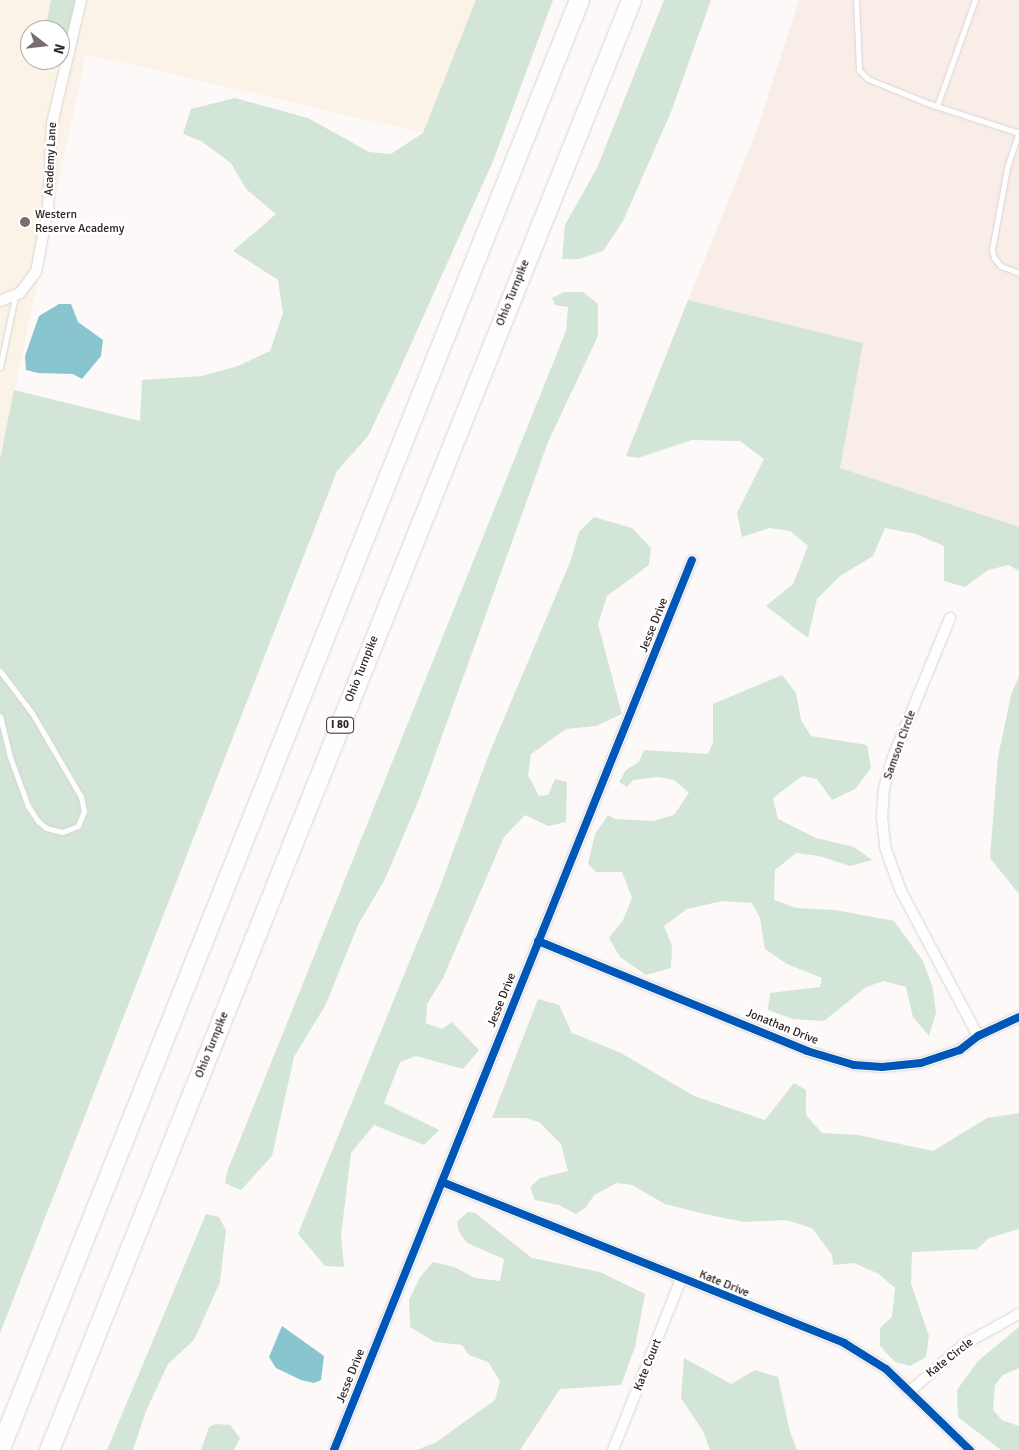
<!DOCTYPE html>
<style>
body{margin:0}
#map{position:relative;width:1019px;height:1450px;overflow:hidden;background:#fcf9f8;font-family:Signika,sans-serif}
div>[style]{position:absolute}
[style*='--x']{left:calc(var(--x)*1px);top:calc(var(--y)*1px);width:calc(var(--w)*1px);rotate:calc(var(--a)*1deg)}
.industrial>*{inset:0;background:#f9ede8}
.education>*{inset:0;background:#fbf3e7}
.green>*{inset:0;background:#d2e5d6}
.water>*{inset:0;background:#88c5cf}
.roads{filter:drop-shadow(0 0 1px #dad4d2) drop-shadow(0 0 1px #dad4d2)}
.lane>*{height:5px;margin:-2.5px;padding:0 2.5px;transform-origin:2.5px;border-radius:2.5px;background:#fffefe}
.street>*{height:10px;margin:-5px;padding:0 5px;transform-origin:5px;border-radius:5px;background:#fffefe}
.highway>*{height:19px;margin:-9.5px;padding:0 9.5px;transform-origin:9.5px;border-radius:9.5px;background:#fffefe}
.cycleway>*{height:8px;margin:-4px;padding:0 4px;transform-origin:4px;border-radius:4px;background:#0057b8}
.dots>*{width:14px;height:14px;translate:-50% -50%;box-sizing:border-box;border:2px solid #fff;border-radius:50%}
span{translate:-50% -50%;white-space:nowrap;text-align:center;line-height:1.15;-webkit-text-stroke:5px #fff;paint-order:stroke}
.shield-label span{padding:1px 4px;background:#fff;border:1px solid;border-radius:4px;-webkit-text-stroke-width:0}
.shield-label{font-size:11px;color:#2f2522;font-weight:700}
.street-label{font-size:12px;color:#2f2522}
.poi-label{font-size:12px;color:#2f2522}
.left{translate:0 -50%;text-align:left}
.north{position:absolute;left:20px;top:20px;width:50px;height:50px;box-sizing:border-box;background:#fff;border:1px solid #aca8a7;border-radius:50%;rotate:106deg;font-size:14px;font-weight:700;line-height:20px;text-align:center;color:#2f2522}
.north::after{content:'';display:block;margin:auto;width:18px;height:22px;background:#776f6d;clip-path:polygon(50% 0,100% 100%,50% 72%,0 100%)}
</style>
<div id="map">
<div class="industrial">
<div style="clip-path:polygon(799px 0,1019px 0,1019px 528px,816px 468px,863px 343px,688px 300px,758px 127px)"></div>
</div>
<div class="education">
<div style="clip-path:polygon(evenodd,0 0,480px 0,423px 133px,86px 54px,0 459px,0 0,30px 30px,60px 30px,60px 60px,30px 60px,30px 30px)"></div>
</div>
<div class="green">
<div style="clip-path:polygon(51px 0,79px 0,71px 36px,60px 34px,60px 30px,45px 30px)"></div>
<div style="clip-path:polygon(476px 0,553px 0,493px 161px,394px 382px,368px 436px,337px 471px,0 1333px,0 459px,14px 390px,140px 421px,142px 380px,202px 376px,238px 366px,270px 351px,283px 313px,278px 280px,233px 251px,276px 214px,246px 189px,231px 163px,201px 141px,183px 134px,191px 109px,235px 98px,308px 118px,369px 152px,391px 154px,423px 133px)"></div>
<div style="clip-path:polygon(664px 0,711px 0,671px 112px,623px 221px,603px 251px,579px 259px,562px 259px,565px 225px,597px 168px)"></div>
<div style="clip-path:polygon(564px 292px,583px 292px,598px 304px,598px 336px,548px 442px,420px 797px,385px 879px,358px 925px,326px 1004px,294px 1057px,272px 1156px,241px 1190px,225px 1183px,227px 1172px,566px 331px,568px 307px,555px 305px,552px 298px)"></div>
<div style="clip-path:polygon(688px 300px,863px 343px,840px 468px,1019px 527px,1019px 571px,1009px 565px,988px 570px,965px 587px,944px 581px,944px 546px,916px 534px,885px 528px,873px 556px,840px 576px,817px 599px,808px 638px,766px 606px,793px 584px,808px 546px,790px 531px,769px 528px,742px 537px,737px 513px,764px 459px,740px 441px,692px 440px,638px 458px,626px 456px)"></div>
<div style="clip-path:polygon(594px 517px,632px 528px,651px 548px,649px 565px,607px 596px,598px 624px,622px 714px,596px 726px,566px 729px,531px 754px,528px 775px,539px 796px,548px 795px,555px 779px,567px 782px,566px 822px,548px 826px,525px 815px,504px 837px,443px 978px,427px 1004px,426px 1023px,442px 1029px,452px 1022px,479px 1050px,463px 1069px,416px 1056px,400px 1062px,384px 1103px,439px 1130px,424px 1145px,374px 1125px,351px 1153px,341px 1236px,344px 1267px,325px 1266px,298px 1234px,438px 892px,489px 754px,571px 560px,579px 532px)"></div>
<div style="clip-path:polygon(782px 675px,796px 693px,801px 720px,811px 736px,867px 745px,871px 768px,855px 789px,832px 800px,817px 779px,802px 776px,773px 798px,778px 819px,816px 838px,854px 847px,872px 860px,850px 866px,819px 856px,796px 853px,775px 870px,774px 900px,796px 908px,835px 910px,894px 921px,923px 961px,933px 989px,936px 1013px,929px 1036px,913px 1017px,906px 987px,884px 981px,866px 987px,824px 1021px,793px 1019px,768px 1010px,770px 993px,820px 987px,822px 978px,787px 964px,765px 949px,760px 918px,752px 903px,722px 901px,687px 909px,664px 926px,672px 946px,671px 968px,646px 975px,620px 957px,609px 938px,623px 920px,632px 898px,622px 872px,596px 872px,588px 864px,595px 834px,608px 815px,615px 819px,653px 821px,674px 815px,689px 793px,674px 780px,658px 777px,633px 780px,627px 787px,619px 782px,626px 770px,639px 762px,644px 750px,708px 754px,713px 743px,713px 704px)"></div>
<div style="clip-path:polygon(1019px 676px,1019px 894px,990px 858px,998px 757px,1011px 695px)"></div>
<div style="clip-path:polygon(538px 999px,559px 1005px,572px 1033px,621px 1053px,694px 1096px,765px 1120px,794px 1083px,806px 1090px,806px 1115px,822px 1133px,858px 1135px,933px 1151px,987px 1118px,1019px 1113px,1019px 1229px,989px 1238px,977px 1249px,912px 1252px,911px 1284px,929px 1336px,926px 1357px,910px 1366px,895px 1362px,880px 1346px,880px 1328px,892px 1317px,895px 1288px,879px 1274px,854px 1263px,833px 1265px,832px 1255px,812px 1228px,786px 1220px,744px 1222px,705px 1214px,665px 1204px,632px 1185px,617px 1183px,594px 1195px,586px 1207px,576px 1214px,559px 1205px,535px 1200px,530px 1187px,540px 1178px,568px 1171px,561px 1144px,539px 1122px,526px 1118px,492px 1118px)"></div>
<div style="clip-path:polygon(468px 1212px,475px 1213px,532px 1258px,600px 1272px,645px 1294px,635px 1347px,621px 1385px,560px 1389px,520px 1450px,416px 1450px,435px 1443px,495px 1400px,500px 1381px,488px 1362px,469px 1355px,462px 1345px,435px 1342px,410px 1327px,409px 1300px,420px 1277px,433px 1262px,454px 1267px,475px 1278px,500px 1281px,504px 1259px,467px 1243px,459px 1232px,457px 1222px)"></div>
<div style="clip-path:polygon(206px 1214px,219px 1217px,226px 1230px,220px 1282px,194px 1340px,168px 1364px,146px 1411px,133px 1450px,107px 1450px)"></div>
<div style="clip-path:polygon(1019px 1327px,1019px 1368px,1003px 1375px,995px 1385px,993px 1410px,1002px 1420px,1019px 1426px,1019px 1450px,1001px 1450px,958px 1417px,957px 1390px,978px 1361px)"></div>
<div style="clip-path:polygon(684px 1358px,731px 1384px,755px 1370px,778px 1377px,790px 1432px,797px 1450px,710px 1450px,703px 1431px,681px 1398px)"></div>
<div style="clip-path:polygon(216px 1424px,230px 1425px,240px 1438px,234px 1450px,201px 1450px,209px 1427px)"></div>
</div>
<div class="water">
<div style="clip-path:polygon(59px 304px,71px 304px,78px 322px,103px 340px,101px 356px,82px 379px,73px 374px,38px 373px,26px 370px,25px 356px,39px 316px)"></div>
<div style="clip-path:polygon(282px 1326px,324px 1356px,321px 1380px,314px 1383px,301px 1380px,276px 1368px,269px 1357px)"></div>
</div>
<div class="roads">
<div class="lane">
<div style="--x:856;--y:0;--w:70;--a:87.5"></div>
<div style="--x:859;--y:70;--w:13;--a:45"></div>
<div style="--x:868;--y:79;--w:67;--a:22"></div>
<div style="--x:930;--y:104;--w:94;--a:18"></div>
<div style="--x:937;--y:106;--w:113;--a:-70.3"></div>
<div style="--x:1019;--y:131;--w:39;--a:108"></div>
<div style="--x:1007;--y:168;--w:83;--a:100.4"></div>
<div style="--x:992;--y:250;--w:8;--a:76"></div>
<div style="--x:994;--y:258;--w:11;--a:49"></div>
<div style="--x:1001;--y:266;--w:19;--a:21"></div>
<div style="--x:0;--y:367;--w:72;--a:-77.9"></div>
<div style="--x:0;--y:671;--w:53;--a:52.7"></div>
<div style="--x:32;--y:713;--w:97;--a:59.7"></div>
<div style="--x:81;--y:797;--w:14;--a:78"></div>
<div style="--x:84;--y:811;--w:16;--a:112"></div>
<div style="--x:78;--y:826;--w:17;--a:159"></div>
<div style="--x:62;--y:832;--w:16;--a:-166"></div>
<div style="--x:46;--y:828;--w:11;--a:-139"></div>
<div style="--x:38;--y:821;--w:18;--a:-124"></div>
<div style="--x:28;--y:806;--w:52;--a:-110.2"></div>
<div style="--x:10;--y:757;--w:42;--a:-103.7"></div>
</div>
<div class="street">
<div style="--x:0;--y:301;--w:22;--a:-22"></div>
<div style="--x:20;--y:293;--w:26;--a:-53"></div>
<div style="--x:36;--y:272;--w:64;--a:-79.2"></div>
<div style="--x:48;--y:209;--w:85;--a:-87.3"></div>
<div style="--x:52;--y:124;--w:127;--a:-76.8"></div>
<div style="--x:950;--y:618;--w:150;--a:112.3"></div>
<div style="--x:893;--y:757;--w:33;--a:106"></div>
<div style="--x:884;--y:789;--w:27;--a:94"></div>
<div style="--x:882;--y:816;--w:31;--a:84"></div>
<div style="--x:885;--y:847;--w:47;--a:70"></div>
<div style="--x:901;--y:891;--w:164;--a:62"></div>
<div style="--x:538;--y:941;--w:291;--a:22.2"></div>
<div style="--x:807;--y:1051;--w:49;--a:16.6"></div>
<div style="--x:854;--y:1065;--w:28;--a:4"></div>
<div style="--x:882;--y:1067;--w:39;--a:-6"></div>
<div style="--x:921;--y:1063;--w:41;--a:-18.4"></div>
<div style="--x:960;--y:1050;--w:23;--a:-38"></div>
<div style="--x:978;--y:1036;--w:45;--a:-24.9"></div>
<div style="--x:442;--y:1182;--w:433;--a:21.8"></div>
<div style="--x:844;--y:1343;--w:49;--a:31.8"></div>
<div style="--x:886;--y:1369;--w:117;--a:44"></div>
<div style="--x:909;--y:1392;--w:72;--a:-41"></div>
<div style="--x:963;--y:1345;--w:64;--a:-29"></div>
<div style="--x:334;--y:1450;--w:959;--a:-68.09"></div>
<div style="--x:613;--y:1450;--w:184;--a:-68.3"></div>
</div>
<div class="highway">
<div style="--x:0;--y:1448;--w:1559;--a:-68.21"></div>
<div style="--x:49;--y:1450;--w:1562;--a:-68.13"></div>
</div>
</div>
<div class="cycleway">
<div style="--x:538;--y:941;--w:291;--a:22.2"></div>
<div style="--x:807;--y:1051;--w:49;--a:16.6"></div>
<div style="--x:854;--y:1065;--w:28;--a:4"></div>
<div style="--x:882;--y:1067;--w:39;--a:-6"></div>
<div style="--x:921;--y:1063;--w:41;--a:-18.4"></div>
<div style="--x:960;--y:1050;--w:23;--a:-38"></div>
<div style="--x:978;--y:1036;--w:45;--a:-24.9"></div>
<div style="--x:442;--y:1182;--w:433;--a:21.8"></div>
<div style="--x:844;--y:1343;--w:49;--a:31.8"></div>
<div style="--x:886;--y:1369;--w:117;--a:44"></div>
<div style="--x:334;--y:1450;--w:959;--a:-68.09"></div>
</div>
<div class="dots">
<div style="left:25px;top:222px;background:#776f6d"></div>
</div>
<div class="shield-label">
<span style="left:340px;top:725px">I 80</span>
</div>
<div class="street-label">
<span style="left:51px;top:159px;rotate:-87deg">Academy Lane</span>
<span style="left:513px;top:293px;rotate:-68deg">Ohio Turnpike</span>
<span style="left:654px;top:625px;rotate:-68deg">Jesse Drive</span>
<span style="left:362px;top:669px;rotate:-68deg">Ohio Turnpike</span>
<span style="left:900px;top:745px;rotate:-70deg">Samson Circle</span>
<span style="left:502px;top:1000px;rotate:-68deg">Jesse Drive</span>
<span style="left:782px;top:1027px;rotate:22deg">Jonathan Drive</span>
<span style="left:212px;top:1045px;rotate:-68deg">Ohio Turnpike</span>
<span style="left:724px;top:1284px;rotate:22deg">Kate Drive</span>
<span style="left:950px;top:1358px;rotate:-38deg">Kate Circle</span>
<span style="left:648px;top:1365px;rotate:-68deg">Kate Court</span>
<span style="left:351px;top:1376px;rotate:-68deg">Jesse Drive</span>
</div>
<div class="poi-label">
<span class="left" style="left:35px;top:222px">Western<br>Reserve Academy</span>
</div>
<div class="north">N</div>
</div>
